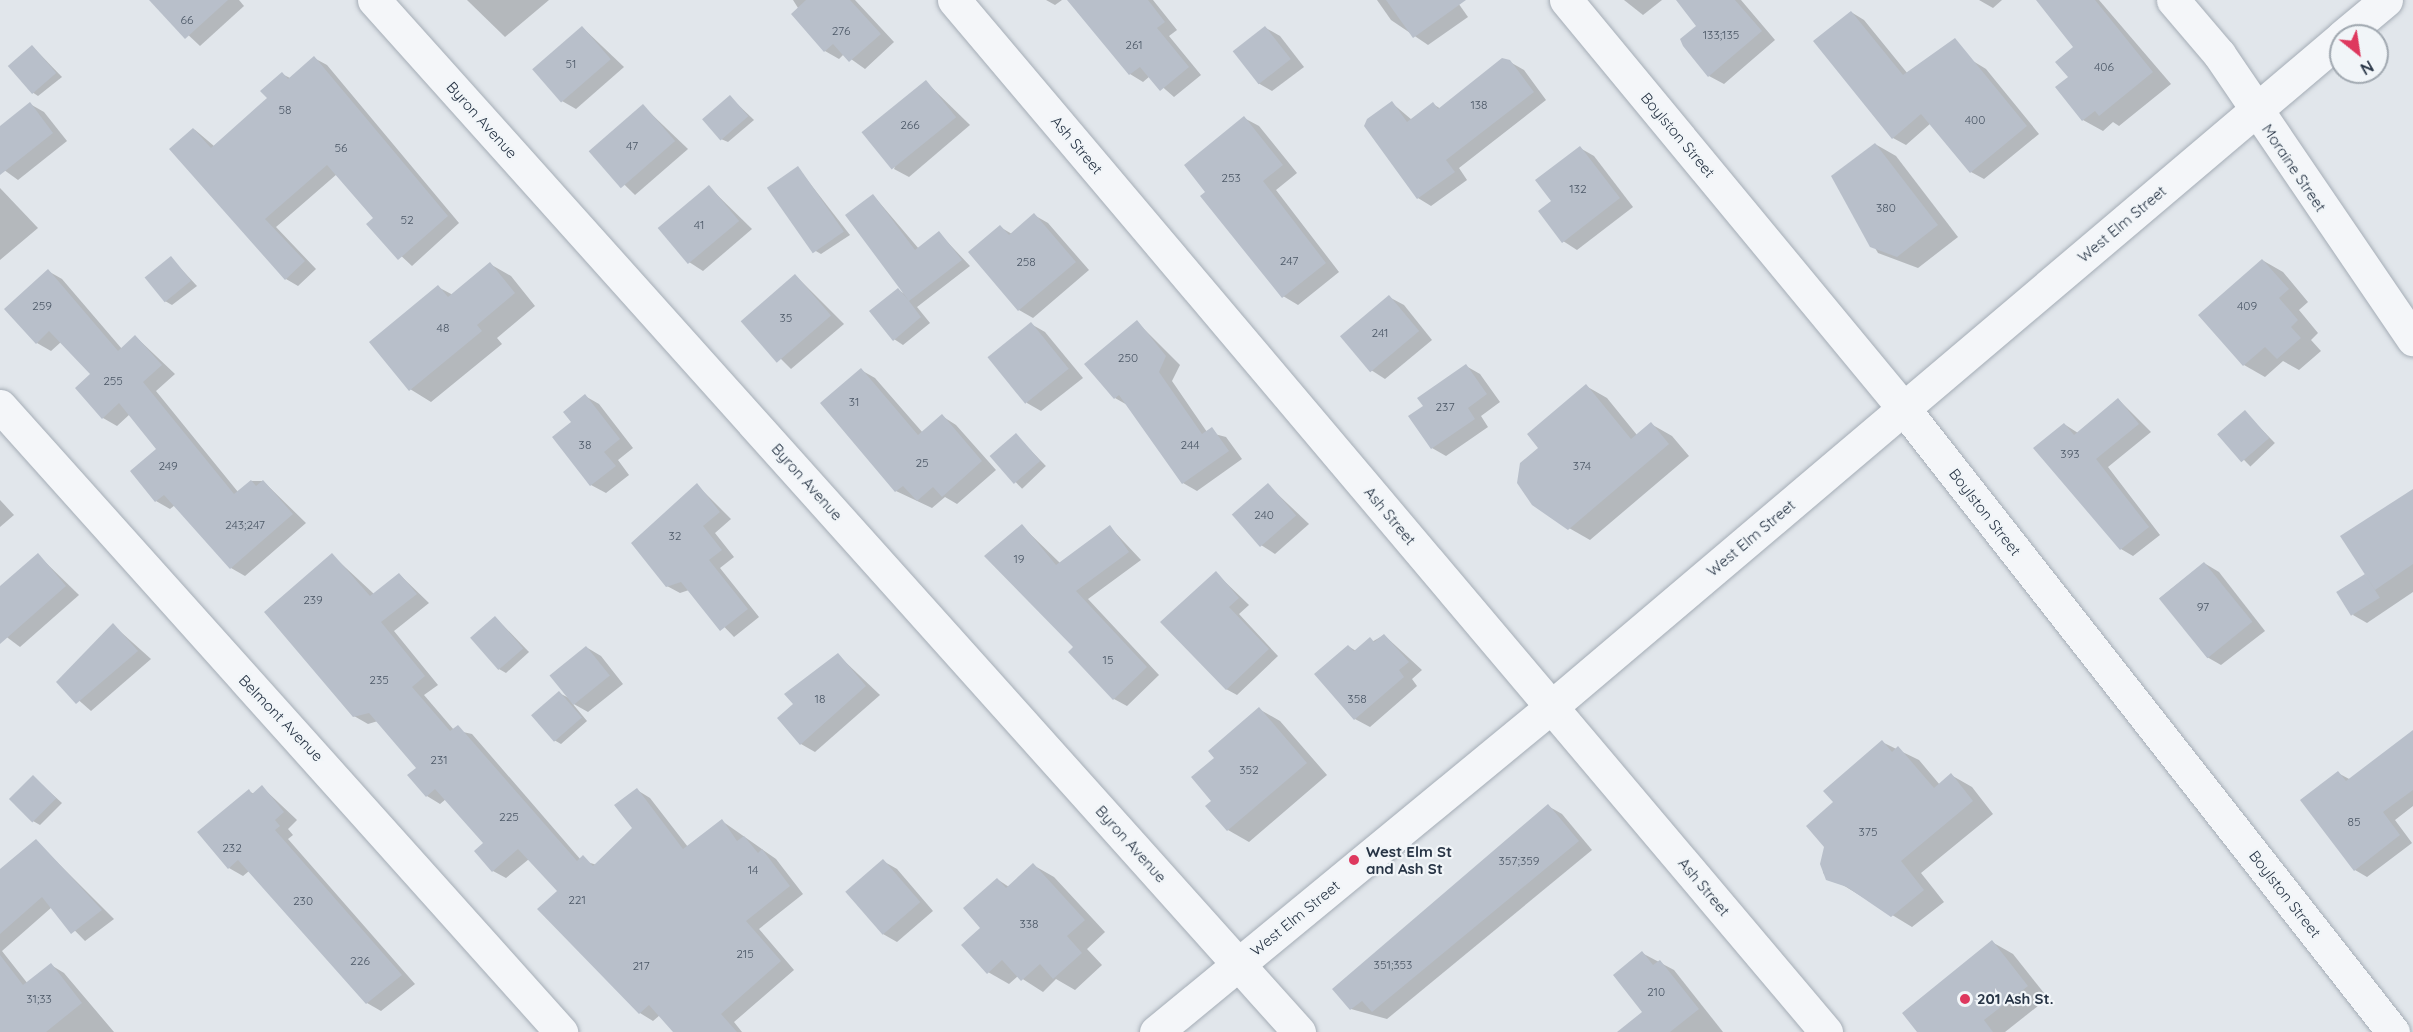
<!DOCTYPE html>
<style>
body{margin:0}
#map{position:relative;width:2413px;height:1032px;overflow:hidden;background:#e1e6eb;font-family:Quicksand,sans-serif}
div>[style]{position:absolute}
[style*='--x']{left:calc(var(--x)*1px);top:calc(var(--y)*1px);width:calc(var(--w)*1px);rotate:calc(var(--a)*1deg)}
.shadow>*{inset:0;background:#0003;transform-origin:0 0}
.building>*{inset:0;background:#b8bfca;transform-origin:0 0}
.roads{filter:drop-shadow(0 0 2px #a5adb6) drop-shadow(0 0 2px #a5adb6)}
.minor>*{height:33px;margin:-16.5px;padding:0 16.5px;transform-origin:16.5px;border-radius:16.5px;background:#f4f6f9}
.tertiary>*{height:33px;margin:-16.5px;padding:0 16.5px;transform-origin:16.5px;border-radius:16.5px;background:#f4f6f9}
.dots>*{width:16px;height:16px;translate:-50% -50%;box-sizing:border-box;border:3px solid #f1f5f8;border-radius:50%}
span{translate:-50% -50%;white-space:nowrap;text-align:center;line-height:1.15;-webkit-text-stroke:4.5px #f1f5f8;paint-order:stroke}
.number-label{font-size:12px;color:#4b5766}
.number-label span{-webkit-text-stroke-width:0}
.street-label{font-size:15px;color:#273445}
.poi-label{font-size:15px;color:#273445;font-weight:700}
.left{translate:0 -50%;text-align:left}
.north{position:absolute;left:2329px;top:24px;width:60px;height:60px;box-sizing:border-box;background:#f1f5f8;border:2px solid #a0a8b0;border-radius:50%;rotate:150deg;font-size:16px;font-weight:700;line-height:24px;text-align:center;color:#273445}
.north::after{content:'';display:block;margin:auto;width:21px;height:27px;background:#de385e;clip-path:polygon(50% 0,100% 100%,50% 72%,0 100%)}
</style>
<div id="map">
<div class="shadow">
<div style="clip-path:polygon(151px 0,239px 0,244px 6px,200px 46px)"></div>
<div style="clip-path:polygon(467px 0,549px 0,505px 37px)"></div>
<div style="clip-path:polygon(793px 0,855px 0,894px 42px,865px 69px,844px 54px,839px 59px,825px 51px)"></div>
<div style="clip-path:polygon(1046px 0,1062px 0,1055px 5px)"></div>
<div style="clip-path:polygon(1068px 0,1153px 0,1177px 30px,1169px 36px,1201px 75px,1174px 97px,1150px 76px,1143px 82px,1130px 74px)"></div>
<div style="clip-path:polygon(1377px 0,1456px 0,1468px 17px,1428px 45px,1391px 20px)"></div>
<div style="clip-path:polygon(1624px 0,1662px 0,1643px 15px)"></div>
<div style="clip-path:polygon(1678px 0,1741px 0,1775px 40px,1724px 84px,1709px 76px,1698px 26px)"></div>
<div style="clip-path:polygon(1979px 0,2002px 0,1993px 8px)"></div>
<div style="clip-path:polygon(2039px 0,2099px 0,2171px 84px,2119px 126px,2113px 122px,2103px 131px,2083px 120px,2057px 88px,2070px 78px,2075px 47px)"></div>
<div style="clip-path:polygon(1851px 12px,1864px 20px,1908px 74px,1973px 61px,1986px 69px,2039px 134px,1984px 179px,1971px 172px,1931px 123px,1906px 145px,1893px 138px)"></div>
<div style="clip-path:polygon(582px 27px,624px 67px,576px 109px,562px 101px)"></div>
<div style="clip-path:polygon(1266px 28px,1280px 36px,1304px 67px,1272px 91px,1258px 83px)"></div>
<div style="clip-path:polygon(33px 47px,62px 77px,38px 96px,32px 92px)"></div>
<div style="clip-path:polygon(314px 58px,327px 65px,459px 223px,412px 266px,368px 225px,375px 219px,337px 174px,276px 227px,316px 269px,298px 286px,286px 279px,194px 129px,214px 146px,269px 99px,282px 74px,290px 78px)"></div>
<div style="clip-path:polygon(1510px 62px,1524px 70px,1546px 100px,1459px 168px,1467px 180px,1431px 206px,1418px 198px,1392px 103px,1412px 120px,1433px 104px,1441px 109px)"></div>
<div style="clip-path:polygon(926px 82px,970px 125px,909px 177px,894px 169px)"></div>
<div style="clip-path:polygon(730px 97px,754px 120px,728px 142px,721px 139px)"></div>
<div style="clip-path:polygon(30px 104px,44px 112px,67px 141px,18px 180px,0 167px,0 127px)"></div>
<div style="clip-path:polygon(643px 106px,688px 149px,635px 195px,591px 152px)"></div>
<div style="clip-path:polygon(1244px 118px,1259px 126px,1297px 173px,1276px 190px,1339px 272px,1298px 305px,1283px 296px,1207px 192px)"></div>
<div style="clip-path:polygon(1875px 144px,1896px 156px,1958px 237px,1918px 268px,1878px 253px,1833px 177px)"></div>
<div style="clip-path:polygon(1580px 148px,1594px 156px,1633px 207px,1577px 250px,1563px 241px,1553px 201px)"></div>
<div style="clip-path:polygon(798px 168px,850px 235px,821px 254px,814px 250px)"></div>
<div style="clip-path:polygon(709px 187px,752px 229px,703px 271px,689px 262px)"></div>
<div style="clip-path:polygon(0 188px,38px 228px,0 260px)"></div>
<div style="clip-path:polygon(873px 195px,919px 249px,939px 233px,970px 266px,917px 307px,930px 323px,903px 345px,894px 339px,898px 290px,905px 294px)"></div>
<div style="clip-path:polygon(1034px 215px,1048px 223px,1089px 270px,1033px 318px,1019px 310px,1000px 227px,1012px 234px)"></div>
<div style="clip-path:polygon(171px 258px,197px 286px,172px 305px,165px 301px)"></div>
<div style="clip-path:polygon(2262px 260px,2283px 272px,2308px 302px,2299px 310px,2318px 333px,2311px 340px,2321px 351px,2299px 370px,2283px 361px,2265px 377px,2244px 365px)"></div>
<div style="clip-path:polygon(490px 264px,511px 276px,535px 306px,497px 338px,502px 344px,431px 402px,410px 389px,438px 287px,453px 295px)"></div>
<div style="clip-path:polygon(48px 271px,62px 279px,122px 349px,136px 337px,175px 374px,156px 391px,238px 492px,251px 481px,263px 481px,306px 523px,245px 576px,231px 568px,175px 505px,170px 509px,156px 501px,132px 472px,159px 449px,130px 414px,117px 426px,103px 418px,92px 374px,61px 342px,51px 351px,37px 343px)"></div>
<div style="clip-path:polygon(796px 276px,844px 324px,791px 369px,743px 321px)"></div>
<div style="clip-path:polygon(1389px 297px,1404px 305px,1432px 340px,1385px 379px,1371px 370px)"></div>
<div style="clip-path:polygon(1137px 322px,1180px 365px,1172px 381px,1207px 432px,1226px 437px,1242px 459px,1197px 491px,1183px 483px,1129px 406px,1115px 398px)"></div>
<div style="clip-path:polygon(1031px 324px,1045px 332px,1083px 378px,1041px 411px,1027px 403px)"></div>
<div style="clip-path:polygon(1466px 366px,1480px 374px,1500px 402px,1481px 416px,1488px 427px,1446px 456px,1432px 448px,1425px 407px)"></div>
<div style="clip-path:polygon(861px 370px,875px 378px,923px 433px,942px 416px,956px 425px,996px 470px,957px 504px,945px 497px,932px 508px,896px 491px,823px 403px)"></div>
<div style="clip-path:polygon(1586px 386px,1607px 398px,1637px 435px,1651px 424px,1672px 436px,1689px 456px,1590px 540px,1569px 528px,1540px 448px)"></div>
<div style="clip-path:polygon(585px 396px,599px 404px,633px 448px,618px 460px,629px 475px,606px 493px,591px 485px,554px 438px,573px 422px)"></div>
<div style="clip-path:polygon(2118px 399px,2151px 432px,2108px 467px,2160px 535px,2133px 556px,2121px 549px,2064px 424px,2078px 433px)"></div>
<div style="left:2245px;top:412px;width:43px;height:34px;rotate:46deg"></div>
<div style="left:1016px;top:435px;width:43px;height:33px;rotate:46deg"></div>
<div style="clip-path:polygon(697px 485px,731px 519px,715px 533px,734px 557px,720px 568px,759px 617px,734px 637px,689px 590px,680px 593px,667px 586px)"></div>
<div style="clip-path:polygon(1268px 485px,1309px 524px,1275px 554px,1261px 545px)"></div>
<div style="clip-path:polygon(2413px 491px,2413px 592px,2367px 623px,2353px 615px,2367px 575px)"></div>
<div style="clip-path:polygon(0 500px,14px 515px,0 527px)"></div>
<div style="clip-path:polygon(1022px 526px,1060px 563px,1110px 527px,1141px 560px,1088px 599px,1159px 675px,1127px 706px,1114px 699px)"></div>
<div style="clip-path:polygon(38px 555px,79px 595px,20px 647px,0 632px,0 588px)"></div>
<div style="clip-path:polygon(332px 555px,374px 594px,399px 574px,429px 603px,394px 631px,438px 685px,424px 695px,454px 730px,472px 734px,581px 860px,597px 865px,634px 829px,637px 790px,650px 798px,688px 847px,722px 821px,776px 859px,803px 894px,759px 929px,794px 970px,734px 1022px,742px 1032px,674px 1032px,660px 1015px,653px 1021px,640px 1013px,559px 891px,529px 859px,506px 878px,493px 871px,485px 844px,446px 799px,440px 804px,427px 796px,418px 768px,378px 721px,368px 724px,354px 716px)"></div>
<div style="clip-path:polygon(2204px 563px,2219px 572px,2265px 631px,2221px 665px,2207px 657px,2160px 598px)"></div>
<div style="clip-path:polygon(1216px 573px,1249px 605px,1239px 614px,1278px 656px,1237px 695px,1226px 689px)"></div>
<div style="clip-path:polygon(496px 618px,529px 652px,506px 673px,499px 669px)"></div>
<div style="clip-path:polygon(113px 625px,151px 659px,91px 711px,58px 682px)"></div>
<div style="clip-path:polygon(1384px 635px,1422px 670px,1412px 679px,1417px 686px,1370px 727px,1355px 719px,1316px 674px,1348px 646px,1356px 651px)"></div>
<div style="clip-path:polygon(586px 647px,601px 656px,623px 684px,588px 712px,572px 703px,587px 721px,561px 744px,554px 740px,559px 693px,569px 698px)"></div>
<div style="clip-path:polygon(838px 655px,880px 695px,815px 752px,801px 744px,795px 704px)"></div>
<div style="clip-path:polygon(1259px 709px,1280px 721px,1327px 775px,1249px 842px,1228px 830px,1207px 806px,1213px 801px,1216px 758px)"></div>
<div style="clip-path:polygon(1882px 742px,1919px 760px,1940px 785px,1951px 775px,1972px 787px,1993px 814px,1921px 873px,1944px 902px,1912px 927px,1823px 873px,1835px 803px)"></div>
<div style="clip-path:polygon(2413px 744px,2413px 806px,2395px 820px,2412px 843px,2367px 877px,2355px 870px,2338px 773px,2351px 780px)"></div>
<div style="clip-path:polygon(33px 777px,62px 803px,40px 825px,33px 821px)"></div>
<div style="clip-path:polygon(262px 787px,297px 820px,288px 829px,293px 835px,288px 839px,415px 984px,381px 1011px,367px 1003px,249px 871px,243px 876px,229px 868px,249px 791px,254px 794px)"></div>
<div style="clip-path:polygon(1548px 806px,1562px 814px,1592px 850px,1387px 1019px,1351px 1009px,1334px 989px)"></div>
<div style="clip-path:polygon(36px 841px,114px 919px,85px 941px,52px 907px,2px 951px,28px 984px,51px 965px,64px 973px,114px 1032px,0 1032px,0 883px)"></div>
<div style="clip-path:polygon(883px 861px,897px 869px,933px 911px,897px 942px,883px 934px)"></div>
<div style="clip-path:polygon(1033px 865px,1054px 877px,1105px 932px,1087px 949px,1102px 965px,1075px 990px,1056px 979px,1043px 992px,1018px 976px,1009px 984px,988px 972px,982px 928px,997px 879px,1009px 887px)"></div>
<div style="clip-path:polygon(1992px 942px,2013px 954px,2048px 998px,2005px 1032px,1919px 1032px)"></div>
<div style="clip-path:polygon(1642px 953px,1674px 970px,1723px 1032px,1643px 1032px)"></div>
</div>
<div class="building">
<div style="clip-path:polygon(149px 0,228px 0,185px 39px)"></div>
<div style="clip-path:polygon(806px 0,850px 0,881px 34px,849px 62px,833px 44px,824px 52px,791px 14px)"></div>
<div style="clip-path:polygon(1067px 0,1148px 0,1165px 22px,1157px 28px,1189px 67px,1160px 91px,1140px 67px,1129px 75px)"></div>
<div style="clip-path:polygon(1386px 0,1466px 0,1413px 38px)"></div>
<div style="clip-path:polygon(1676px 0,1735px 0,1762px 31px,1708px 77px,1683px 46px,1680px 39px,1696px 26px)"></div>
<div style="clip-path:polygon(2036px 0,2095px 0,2153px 72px,2099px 116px,2095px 111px,2082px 121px,2055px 87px,2068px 77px,2055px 62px,2073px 47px)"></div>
<div style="clip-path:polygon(1851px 11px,1903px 75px,1955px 38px,2027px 126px,1970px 173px,1921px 114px,1892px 139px,1813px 41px)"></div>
<div style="left:582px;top:26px;width:44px;height:66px;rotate:49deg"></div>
<div style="left:1265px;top:26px;width:42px;height:41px;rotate:52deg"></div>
<div style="left:32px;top:45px;width:37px;height:32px;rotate:49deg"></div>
<div style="clip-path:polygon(314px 56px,448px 216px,398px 260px,366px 224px,373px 218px,327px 165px,265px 219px,305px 261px,285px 280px,169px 149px,193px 128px,211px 148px,267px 98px,260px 91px,282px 72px,288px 79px)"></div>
<div style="clip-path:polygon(1502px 58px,1510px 60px,1534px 92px,1446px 160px,1455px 172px,1417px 199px,1364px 126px,1367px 119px,1392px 101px,1407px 122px,1433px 102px,1438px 109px)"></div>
<div style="left:926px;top:80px;width:48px;height:83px;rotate:51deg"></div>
<div style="left:730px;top:95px;width:28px;height:37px;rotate:49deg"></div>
<div style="clip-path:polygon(30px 102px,53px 133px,0 175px,0 126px)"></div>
<div style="left:643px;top:104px;width:49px;height:72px;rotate:49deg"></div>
<div style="clip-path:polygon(1244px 116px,1283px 165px,1263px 181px,1326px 263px,1282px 298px,1200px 196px,1205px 192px,1184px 165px)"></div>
<div style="clip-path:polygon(1875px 143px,1938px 225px,1897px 257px,1870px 247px,1831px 176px)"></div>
<div style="clip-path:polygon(1580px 146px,1620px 198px,1562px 243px,1538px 211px,1551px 201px,1535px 180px)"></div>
<div style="left:798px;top:166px;width:80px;height:38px;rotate:55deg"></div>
<div style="left:709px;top:185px;width:47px;height:67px;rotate:50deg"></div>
<div style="clip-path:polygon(873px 194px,915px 250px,939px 231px,962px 260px,909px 301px,921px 317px,893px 341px,869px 311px,898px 288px,909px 301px,845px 215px)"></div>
<div style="clip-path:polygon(1034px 213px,1076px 262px,1018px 311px,968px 252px,1000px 225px,1009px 235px)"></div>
<div style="left:171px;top:256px;width:32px;height:34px;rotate:51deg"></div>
<div style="clip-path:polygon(2262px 259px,2289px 289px,2279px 298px,2298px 320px,2291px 327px,2301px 338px,2277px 359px,2265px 347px,2243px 366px,2198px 315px)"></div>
<div style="clip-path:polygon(490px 262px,515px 293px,477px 325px,482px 331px,409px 391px,369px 342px,438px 285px,448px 297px)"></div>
<div style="clip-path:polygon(48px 269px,118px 351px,135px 335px,162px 365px,143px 382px,234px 494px,251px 480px,256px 486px,263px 480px,293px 514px,230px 569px,164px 495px,155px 502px,130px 471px,156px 449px,119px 403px,102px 419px,75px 388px,90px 374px,49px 331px,36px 344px,4px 309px)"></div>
<div style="left:795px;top:274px;width:55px;height:72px;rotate:49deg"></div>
<div style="left:1389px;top:295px;width:47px;height:64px;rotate:50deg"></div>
<div style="clip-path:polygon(1137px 320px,1166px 356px,1159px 372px,1202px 434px,1212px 427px,1229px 451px,1182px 484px,1119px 395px,1114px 399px,1084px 364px)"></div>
<div style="left:1031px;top:322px;width:60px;height:56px;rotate:51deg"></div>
<div style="clip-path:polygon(1466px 364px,1487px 394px,1468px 408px,1475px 419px,1431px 449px,1408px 416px,1423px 406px,1417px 398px)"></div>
<div style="clip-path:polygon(861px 368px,918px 435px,942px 414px,982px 461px,942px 497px,933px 487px,917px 501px,903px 486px,895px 492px,820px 403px)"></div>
<div style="clip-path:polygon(1586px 384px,1631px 439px,1651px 422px,1669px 444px,1568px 530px,1532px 505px,1517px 483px,1520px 463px,1538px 448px,1527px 434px)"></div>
<div style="clip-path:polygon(585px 394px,620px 439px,604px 452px,616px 466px,590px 486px,552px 437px,571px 422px,563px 412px)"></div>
<div style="clip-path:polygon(2118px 398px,2139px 424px,2096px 459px,2149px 527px,2120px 550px,2033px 448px,2064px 423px,2074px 435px)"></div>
<div style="left:2245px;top:410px;width:37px;height:37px;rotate:49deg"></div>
<div style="left:1016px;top:433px;width:37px;height:35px;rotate:49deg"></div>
<div style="clip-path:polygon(697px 483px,720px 512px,703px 526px,722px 550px,709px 560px,748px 609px,720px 631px,681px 582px,666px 587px,631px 543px)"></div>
<div style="left:1268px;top:483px;width:43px;height:48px;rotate:49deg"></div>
<div style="clip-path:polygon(2413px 489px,2413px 564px,2375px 590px,2340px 536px)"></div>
<div style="clip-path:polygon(1022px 524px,1056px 565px,1110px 525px,1129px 552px,1076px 591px,1147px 667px,1113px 700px,1068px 652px,1073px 647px,984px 556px)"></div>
<div style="clip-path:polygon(38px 553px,66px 586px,0 644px,0 586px)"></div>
<div style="clip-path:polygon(332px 553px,370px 596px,399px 573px,417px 594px,381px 622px,425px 676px,412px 687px,450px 731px,458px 725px,577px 861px,583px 855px,593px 866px,632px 828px,614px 805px,637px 788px,683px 849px,722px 819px,737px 841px,744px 836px,758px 853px,762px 849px,790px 886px,746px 921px,781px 961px,721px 1014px,737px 1032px,673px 1032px,649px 1005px,639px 1014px,537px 909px,557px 891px,518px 849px,492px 872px,474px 851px,483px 843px,435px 789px,426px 797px,407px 775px,416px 768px,369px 713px,353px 717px,264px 612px)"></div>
<div style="left:2204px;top:562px;width:77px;height:58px;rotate:51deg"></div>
<div style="clip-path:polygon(1216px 571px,1239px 598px,1229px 607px,1269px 649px,1226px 690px,1160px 622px)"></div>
<div style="left:2365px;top:574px;width:28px;height:34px;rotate:58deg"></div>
<div style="left:495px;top:616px;width:43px;height:33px;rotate:49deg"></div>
<div style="clip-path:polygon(113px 623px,138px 651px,76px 704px,56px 682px)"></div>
<div style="clip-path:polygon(1384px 634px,1409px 662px,1399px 670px,1404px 677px,1354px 720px,1314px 674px,1348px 645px,1354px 651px,1370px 637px,1374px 642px)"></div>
<div style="left:586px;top:646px;width:38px;height:47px;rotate:51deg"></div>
<div style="clip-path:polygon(838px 653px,866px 686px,800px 745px,777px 718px,793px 704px,784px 694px)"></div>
<div style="left:559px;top:691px;width:35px;height:37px;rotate:49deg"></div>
<div style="clip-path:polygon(1259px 707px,1307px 763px,1227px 831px,1205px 806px,1211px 801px,1191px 777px,1214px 758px,1208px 751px)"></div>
<div style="clip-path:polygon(2413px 730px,2413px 790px,2383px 812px,2400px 835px,2354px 871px,2300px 800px,2338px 771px,2346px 781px)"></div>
<div style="clip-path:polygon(1882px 740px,1892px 752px,1898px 746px,1934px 788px,1951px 773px,1973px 801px,1901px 861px,1924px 890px,1891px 917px,1847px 887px,1826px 880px,1820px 864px,1824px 847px,1806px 826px,1833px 802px,1823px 791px)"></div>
<div style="left:33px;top:775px;width:33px;height:34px;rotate:45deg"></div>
<div style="clip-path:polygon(262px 785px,284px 812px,275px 820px,280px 826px,275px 830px,402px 975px,366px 1004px,238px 860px,228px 869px,197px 832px,249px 789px,252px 794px)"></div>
<div style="clip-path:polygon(1548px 804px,1579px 841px,1372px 1012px,1362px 1001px,1350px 1010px,1332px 989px)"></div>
<div style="clip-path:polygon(36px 839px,102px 910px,71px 934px,42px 897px,0 934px,0 869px)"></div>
<div style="left:883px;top:859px;width:57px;height:50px;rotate:49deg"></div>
<div style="clip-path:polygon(1033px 863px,1085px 920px,1067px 936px,1082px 953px,1053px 979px,1040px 964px,1021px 981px,1002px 960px,987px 974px,961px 945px,980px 928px,963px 908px,997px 878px,1006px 888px)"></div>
<div style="clip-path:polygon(1992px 940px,2028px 986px,1984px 1020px,1993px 1032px,1917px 1032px,1902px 1013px)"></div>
<div style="clip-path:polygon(1642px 951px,1653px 965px,1660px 960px,1699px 1009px,1670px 1032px,1617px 1032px,1642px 1012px,1613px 975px)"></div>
<div style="clip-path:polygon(0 955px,23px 985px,51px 963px,82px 1003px,46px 1032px,0 1032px)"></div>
</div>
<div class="roads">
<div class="minor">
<div style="--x:374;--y:0;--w:1386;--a:48.13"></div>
<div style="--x:1566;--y:0;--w:531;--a:50.43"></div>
<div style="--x:1904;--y:409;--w:792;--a:51.87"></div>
<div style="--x:2173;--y:0;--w:71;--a:49.6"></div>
<div style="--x:2219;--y:54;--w:345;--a:55.8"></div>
</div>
<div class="tertiary">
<div style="--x:954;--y:0;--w:1351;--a:49.8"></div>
<div style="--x:2343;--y:36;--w:56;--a:-39.9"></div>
<div style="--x:0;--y:406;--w:841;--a:48.13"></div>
<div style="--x:1156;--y:1032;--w:512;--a:-39.45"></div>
<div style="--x:1551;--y:707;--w:1035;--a:-40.26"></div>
</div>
</div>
<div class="dots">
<div style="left:1354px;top:860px;background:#de385e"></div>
<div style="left:1965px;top:999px;background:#de385e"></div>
</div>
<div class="number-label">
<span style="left:187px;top:20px">66</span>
<span style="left:841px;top:31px">276</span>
<span style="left:1721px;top:35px">133;135</span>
<span style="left:1134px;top:45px">261</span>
<span style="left:571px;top:64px">51</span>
<span style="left:2104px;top:67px">406</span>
<span style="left:1479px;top:105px">138</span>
<span style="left:285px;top:110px">58</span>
<span style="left:1975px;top:120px">400</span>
<span style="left:910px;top:125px">266</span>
<span style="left:632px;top:146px">47</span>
<span style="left:341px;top:148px">56</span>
<span style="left:1231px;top:178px">253</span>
<span style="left:1578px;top:189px">132</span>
<span style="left:1886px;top:208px">380</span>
<span style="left:407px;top:220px">52</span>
<span style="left:699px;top:225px">41</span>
<span style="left:1289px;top:261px">247</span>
<span style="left:1026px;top:262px">258</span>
<span style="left:42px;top:306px">259</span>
<span style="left:2247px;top:306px">409</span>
<span style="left:786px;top:318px">35</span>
<span style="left:443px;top:328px">48</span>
<span style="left:1380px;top:333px">241</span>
<span style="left:1128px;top:358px">250</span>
<span style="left:113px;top:381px">255</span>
<span style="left:854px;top:402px">31</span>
<span style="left:1445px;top:407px">237</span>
<span style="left:585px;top:445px">38</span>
<span style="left:1190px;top:445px">244</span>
<span style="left:2070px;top:454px">393</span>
<span style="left:922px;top:463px">25</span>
<span style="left:168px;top:466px">249</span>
<span style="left:1582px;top:466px">374</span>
<span style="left:1264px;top:515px">240</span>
<span style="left:245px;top:525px">243;247</span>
<span style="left:675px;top:536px">32</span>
<span style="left:1019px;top:559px">19</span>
<span style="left:313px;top:600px">239</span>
<span style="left:2203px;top:607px">97</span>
<span style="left:1108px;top:660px">15</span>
<span style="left:379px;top:680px">235</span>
<span style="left:820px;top:699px">18</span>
<span style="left:1357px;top:699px">358</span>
<span style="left:439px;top:760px">231</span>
<span style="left:1249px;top:770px">352</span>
<span style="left:509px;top:817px">225</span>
<span style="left:2354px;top:822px">85</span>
<span style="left:1868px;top:832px">375</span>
<span style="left:232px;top:848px">232</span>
<span style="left:1519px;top:861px">357;359</span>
<span style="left:753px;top:870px">14</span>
<span style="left:577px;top:900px">221</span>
<span style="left:303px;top:901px">230</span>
<span style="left:1029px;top:924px">338</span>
<span style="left:745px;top:954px">215</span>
<span style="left:360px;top:961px">226</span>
<span style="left:1393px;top:965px">351;353</span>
<span style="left:641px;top:966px">217</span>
<span style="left:1656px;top:992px">210</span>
<span style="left:39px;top:999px">31;33</span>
</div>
<div class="street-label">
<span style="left:482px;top:120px;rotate:48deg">Byron Avenue</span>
<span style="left:1678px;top:135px;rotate:50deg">Boylston Street</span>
<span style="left:1077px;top:145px;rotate:50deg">Ash Street</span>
<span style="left:2294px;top:168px;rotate:56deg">Moraine Street</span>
<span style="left:2122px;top:224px;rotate:-40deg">West Elm Street</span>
<span style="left:807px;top:482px;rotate:48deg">Byron Avenue</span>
<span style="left:1985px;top:512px;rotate:52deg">Boylston Street</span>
<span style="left:1390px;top:516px;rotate:50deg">Ash Street</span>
<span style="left:1751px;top:538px;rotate:-40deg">West Elm Street</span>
<span style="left:281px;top:718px;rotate:46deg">Belmont Avenue</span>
<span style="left:1131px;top:844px;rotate:48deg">Byron Avenue</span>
<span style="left:1704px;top:887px;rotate:50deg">Ash Street</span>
<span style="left:2285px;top:894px;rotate:52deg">Boylston Street</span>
<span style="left:1295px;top:918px;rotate:-39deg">West Elm Street</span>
</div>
<div class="poi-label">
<span class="left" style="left:1366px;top:860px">West Elm St<br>and Ash St</span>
<span class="left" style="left:1977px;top:999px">201 Ash St.</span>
</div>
<div class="north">N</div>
</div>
